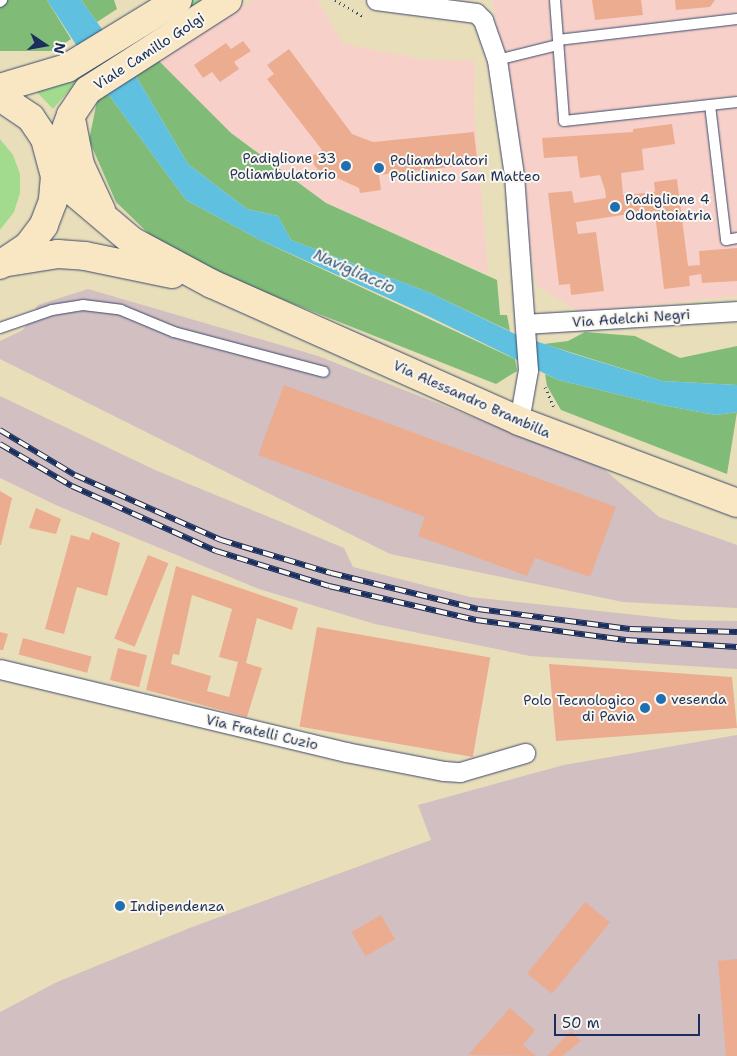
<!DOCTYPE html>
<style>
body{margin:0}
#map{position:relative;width:737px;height:1056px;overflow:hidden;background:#e9deba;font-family:"Shantell Sans",sans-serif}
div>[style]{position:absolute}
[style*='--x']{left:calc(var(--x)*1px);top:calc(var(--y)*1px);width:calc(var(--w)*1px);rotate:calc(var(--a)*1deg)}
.built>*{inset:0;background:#f7d1c9}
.industrial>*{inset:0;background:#d2bfc1}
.green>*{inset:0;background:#a2db8d}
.forest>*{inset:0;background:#81bb78}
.water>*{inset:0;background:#60c0df}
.building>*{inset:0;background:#ecac90;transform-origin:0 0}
.path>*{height:3px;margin-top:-1.5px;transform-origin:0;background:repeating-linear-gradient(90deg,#3a496c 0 1px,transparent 0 5px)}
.roads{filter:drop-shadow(0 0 1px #3a496c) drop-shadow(0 0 1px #3a496c)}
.service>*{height:10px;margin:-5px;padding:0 5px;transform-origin:5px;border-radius:5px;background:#fff}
.minor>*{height:19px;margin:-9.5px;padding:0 9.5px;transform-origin:9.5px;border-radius:9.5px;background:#fff}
.secondary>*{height:28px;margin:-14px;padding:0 14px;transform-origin:14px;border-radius:14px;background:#f9e7c3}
.rail>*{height:5.5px;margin-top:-2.75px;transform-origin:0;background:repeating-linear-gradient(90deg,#fbf7ec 0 11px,#1b2f5e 0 22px);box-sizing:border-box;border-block:1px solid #1b2f5e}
.dots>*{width:14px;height:14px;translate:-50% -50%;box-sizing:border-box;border:2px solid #fbf7ec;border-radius:50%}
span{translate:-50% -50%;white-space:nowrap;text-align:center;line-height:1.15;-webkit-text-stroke:4px #fbf7ec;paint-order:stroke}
.street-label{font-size:14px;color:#1b2f5e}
.poi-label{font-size:14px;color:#1b2f5e}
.right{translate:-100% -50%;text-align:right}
.left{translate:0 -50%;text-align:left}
.water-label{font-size:15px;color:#305a85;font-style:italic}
.north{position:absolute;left:20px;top:20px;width:50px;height:50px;-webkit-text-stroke:4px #fbf7ec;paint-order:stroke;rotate:102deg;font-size:14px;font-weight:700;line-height:20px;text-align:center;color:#1b2f5e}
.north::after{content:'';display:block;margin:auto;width:18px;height:22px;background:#1b2f5e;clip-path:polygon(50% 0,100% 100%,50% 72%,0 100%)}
.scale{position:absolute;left:554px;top:1014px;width:146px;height:22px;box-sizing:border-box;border:2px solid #1b2f5e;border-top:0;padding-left:6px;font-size:15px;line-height:18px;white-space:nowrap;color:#1b2f5e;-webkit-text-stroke:4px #fbf7ec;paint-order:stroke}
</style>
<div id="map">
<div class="built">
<div style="clip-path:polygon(253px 0,317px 0,343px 44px,425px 60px,475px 61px,474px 105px,488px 274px,326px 203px,231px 133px,159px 61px)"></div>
<div style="clip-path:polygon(492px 0,737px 0,737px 296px,579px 312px,536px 285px)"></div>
</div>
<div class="industrial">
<div style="clip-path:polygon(88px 289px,318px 356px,604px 469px,659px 517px,737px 545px,737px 608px,623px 602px,390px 554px,0 359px,0 341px,23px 330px,38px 305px)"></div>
<div style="clip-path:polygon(0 396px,155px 470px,344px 548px,353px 567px,470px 597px,682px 620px,737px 621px,737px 669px,530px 656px,375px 624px,259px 589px,58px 506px,0 478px)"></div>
<div style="clip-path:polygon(737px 735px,737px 1056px,0 1056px,0 1012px,57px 982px,192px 927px,431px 840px,418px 805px,564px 765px)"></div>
</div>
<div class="green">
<div style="clip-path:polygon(191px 0,205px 0,78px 80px,53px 109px,35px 90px)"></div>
<div style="clip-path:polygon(0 139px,13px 155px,20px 174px,20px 193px,14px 212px,0 230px)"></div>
</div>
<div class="forest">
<div style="clip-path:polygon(0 0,47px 0,71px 39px,53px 51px,0 51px)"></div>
<div style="clip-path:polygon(81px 0,114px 0,117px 9px,97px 22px)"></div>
<div style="clip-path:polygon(159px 61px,231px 133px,326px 203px,497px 280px,500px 315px,507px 315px,510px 331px,428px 292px,291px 240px,278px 216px,247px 209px,188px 164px,136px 76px)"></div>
<div style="clip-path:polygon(108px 94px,186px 200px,260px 240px,515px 359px,517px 371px,496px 384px,223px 276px,151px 236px,116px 202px,89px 140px,97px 101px)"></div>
<div style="clip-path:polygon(585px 332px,635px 336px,680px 358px,737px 346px,737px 385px,662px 381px,544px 344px,568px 341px)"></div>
<div style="clip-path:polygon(545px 374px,558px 380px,662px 405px,716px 415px,737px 412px,727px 474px,561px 410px,547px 386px)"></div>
</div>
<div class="water">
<div style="clip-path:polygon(47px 0,81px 0,136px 76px,188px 164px,247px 209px,278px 216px,291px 240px,428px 292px,515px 334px,574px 354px,662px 381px,737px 385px,737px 412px,716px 415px,662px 405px,558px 380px,428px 316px,260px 240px,186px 200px,108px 94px)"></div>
</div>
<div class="building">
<div style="clip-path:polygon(592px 0,641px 0,643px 15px,595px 20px)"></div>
<div style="clip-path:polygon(675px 0,715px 0,710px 7px,676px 10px)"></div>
<div style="clip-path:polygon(243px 41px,251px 51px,234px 62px,239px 69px,220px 82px,212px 72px,203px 78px,194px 65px,226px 43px,231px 49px)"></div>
<div style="clip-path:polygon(289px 49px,352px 134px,373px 142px,474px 132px,477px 159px,467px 160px,467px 165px,379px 175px,381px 190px,360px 193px,359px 188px,326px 173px,322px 175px,309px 158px,322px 150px,267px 79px,274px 74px,267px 65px)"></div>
<div style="clip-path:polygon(672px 124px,675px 144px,642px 149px,644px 170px,621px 173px,623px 195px,655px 192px,654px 182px,677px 179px,688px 266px,700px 265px,699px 251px,737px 248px,737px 281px,702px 283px,701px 274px,689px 276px,690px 286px,664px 289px,655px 214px,643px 212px,576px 222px,578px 234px,596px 232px,604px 291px,571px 295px,570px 284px,559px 285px,548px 193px,572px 191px,574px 203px,606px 198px,605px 190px,600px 175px,580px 178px,577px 156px,544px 158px,542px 138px,633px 132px,633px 129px)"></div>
<div style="clip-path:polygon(284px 385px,616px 507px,590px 577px,535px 558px,527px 576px,418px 536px,425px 517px,258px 455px)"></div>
<div style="clip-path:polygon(0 491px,12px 498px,1px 545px,0 545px)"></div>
<div style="clip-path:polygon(36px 508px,61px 519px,56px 534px,29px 528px)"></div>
<div style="clip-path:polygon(92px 532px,120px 543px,107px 596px,77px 587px,64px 634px,45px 629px,71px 535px,89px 540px)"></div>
<div style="left:148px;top:555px;width:22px;height:90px;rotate:22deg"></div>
<div style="clip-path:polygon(evenodd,176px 566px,298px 608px,292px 630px,257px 618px,246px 663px,262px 668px,247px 717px,146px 690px,176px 566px,192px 595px,232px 609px,219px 657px,238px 662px,229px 697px,207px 691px,211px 676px,171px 664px,173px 654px,179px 655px,192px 595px)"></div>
<div style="left:317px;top:627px;width:176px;height:101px;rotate:10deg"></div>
<div style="clip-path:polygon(0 632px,8px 634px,3px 650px,0 650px)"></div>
<div style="left:23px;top:638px;width:71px;height:17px;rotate:15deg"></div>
<div style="left:118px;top:648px;width:30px;height:33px;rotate:14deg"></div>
<div style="clip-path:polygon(549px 664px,732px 677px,737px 728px,556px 741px)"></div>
<div style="left:585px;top:902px;width:32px;height:92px;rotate:39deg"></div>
<div style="left:381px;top:915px;width:28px;height:34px;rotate:60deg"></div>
<div style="clip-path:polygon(737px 959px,737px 1056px,726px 1056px,718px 961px)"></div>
<div style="clip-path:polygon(510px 1008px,535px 1030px,523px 1045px,536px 1056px,468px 1055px)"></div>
<div style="clip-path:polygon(571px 1031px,581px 1041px,562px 1056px,547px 1056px)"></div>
</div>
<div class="path">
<div style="--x:335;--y:0;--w:32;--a:30"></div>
<div style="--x:545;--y:387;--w:24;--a:66"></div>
</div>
<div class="roads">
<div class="service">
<div style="--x:555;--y:0;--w:121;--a:85.7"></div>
<div style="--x:564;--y:121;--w:174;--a:-6.3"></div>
<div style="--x:0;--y:2;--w:3;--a:-45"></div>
<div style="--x:558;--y:40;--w:180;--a:-6.7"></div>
<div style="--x:497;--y:60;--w:63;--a:-13.8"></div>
<div style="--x:710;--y:105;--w:136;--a:83.2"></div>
<div style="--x:726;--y:240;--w:11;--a:-10"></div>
<div style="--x:0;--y:328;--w:55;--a:-19.1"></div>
<div style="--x:52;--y:310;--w:31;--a:-9"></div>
<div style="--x:83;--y:305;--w:38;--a:7"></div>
<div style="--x:121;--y:310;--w:57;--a:22.5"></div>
<div style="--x:174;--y:332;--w:155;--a:14.9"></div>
</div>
<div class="minor">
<div style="--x:376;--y:0;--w:101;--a:7.4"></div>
<div style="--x:476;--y:13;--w:10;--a:45"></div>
<div style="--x:483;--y:20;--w:42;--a:70.7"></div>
<div style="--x:497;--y:60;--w:116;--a:81.6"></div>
<div style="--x:514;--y:175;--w:196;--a:85.9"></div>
<div style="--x:528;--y:370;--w:52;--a:100"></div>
<div style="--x:525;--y:324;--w:212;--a:-3.5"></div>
<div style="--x:0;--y:669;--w:356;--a:13.5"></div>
<div style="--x:346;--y:752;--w:100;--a:11"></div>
<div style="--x:444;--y:771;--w:16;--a:4"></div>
<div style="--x:460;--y:772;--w:68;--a:-16.3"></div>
</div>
<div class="secondary">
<div style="--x:0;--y:88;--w:70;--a:-16.6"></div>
<div style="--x:67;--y:68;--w:130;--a:-31.5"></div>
<div style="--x:0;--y:97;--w:37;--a:34"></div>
<div style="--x:31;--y:118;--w:25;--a:56"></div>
<div style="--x:45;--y:139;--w:38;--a:75"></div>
<div style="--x:55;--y:176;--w:25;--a:95"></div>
<div style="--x:53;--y:201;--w:26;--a:111"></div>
<div style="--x:44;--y:225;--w:26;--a:127"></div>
<div style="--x:28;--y:246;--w:34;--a:146"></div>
<div style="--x:71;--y:119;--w:47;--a:78.9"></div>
<div style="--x:80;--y:165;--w:50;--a:65"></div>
<div style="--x:53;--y:164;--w:52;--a:-69.8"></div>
<div style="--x:71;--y:115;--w:30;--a:-56"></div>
<div style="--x:88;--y:90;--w:166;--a:-32.7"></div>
<div style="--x:55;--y:176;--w:101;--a:40.2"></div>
<div style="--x:132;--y:241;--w:91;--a:28.3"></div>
<div style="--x:212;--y:284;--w:336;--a:24"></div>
<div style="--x:519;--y:421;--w:233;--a:20.6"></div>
<div style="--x:8;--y:262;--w:51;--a:-9.1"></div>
<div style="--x:58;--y:254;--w:27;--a:4"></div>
<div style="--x:85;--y:256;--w:89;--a:11.7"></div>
</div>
</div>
<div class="rail">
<div style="--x:0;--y:430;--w:87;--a:31"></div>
<div style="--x:75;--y:475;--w:160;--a:24"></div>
<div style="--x:221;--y:540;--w:115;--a:16.7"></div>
<div style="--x:331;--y:573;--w:151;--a:13.8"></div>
<div style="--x:478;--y:609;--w:153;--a:7.5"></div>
<div style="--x:630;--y:629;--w:107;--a:1.6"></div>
<div style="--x:0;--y:444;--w:83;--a:30.3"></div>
<div style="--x:72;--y:486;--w:158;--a:24.3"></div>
<div style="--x:216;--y:551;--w:118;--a:17.2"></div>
<div style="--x:329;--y:586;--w:151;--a:13"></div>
<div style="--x:476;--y:620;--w:151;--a:7.6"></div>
<div style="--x:626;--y:640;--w:111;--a:3.6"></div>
</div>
<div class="dots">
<div style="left:346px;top:166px;background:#1f6fb2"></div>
<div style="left:379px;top:168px;background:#1f6fb2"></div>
<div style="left:615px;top:207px;background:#1f6fb2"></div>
<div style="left:661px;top:699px;background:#1f6fb2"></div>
<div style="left:645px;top:708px;background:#1f6fb2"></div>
<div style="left:120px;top:906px;background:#1f6fb2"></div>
</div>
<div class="street-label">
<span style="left:149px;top:51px;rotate:-33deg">Viale Camillo Golgi</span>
<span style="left:631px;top:318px;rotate:-4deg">Via Adelchi Negri</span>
<span style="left:472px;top:399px;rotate:24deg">Via Alessandro Brambilla</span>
<span style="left:262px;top:732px;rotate:13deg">Via Fratelli Cuzio</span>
</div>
<div class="poi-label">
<span class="right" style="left:336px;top:166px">Padiglione 33<br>Poliambulatorio</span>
<span class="left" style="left:390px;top:168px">Poliambulatori<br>Policlinico San Matteo</span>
<span class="left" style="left:625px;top:207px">Padiglione 4<br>Odontoiatria</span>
<span class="left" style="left:671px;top:699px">vesenda</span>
<span class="right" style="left:635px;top:708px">Polo Tecnologico<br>di Pavia</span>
<span class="left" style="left:130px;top:906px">Indipendenza</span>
</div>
<div class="water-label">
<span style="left:354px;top:272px;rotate:24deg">Navigliaccio</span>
</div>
<div class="north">N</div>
<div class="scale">50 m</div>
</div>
